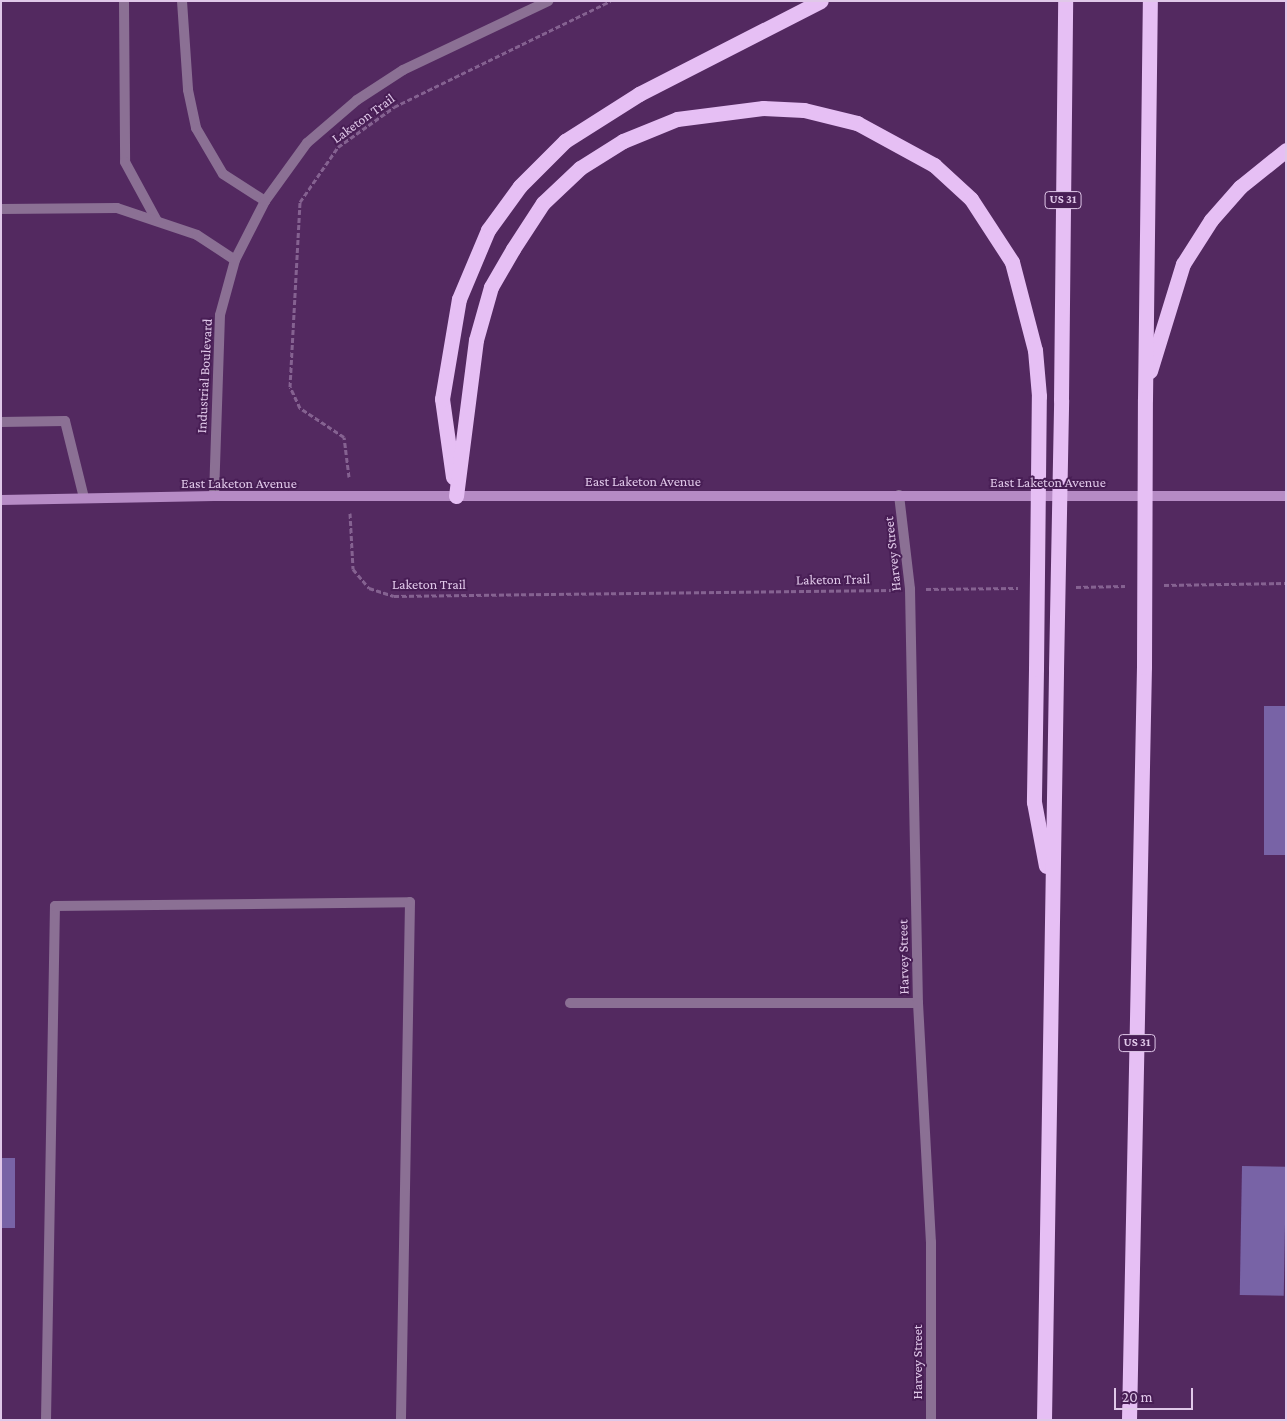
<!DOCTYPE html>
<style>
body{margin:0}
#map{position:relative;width:1287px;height:1421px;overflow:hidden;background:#532960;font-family:"Crimson Pro",serif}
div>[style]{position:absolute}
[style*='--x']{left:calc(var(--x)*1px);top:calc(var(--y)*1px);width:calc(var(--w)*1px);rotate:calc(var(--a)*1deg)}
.building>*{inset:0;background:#7863a6;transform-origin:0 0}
.path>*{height:3px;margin-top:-1.5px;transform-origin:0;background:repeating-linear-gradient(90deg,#856291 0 5px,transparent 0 7.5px)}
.service>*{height:10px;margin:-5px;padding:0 5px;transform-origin:5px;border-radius:5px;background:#8b7094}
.minor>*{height:10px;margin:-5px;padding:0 5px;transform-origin:5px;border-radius:5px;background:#8b7094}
.tertiary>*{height:10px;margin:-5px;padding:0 5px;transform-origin:5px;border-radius:5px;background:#8b7094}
.secondary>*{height:10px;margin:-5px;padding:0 5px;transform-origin:5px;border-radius:5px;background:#b68bc5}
.motorway>*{height:15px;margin:-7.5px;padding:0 7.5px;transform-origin:7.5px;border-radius:7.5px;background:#e6bff4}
.motorway-bridge>*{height:15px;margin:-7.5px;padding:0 7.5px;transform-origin:7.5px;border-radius:7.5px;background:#e6bff4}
span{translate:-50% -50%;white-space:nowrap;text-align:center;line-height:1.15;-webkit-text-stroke:4px #481e55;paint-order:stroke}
.shield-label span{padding:1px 4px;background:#481e55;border:1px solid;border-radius:4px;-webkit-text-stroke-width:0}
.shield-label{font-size:12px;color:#e0c8e9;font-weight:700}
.street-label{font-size:14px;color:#e0c8e9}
.frame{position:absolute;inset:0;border:2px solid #e0c8e9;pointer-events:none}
.scale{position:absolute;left:1114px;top:1388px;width:79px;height:22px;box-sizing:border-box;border:2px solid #e0c8e9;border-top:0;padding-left:6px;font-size:15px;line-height:18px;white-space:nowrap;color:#e0c8e9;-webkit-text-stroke:4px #481e55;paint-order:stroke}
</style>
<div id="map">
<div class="building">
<div style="left:1264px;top:706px;width:22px;height:149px"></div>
<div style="left:1px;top:1158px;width:14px;height:70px"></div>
<div style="left:1242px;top:1166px;width:44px;height:129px;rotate:1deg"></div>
</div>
<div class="path">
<div style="--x:349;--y:477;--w:40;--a:-97.1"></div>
<div style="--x:344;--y:437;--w:53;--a:-146.6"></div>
<div style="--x:300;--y:408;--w:23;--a:-115"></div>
<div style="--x:290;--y:387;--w:185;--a:-86.9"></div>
<div style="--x:300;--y:202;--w:67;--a:-55.4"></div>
<div style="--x:338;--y:147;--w:69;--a:-35.5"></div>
<div style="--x:394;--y:107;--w:241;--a:-26.1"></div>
<div style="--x:350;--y:513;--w:56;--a:86.9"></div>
<div style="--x:353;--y:569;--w:25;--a:50"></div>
<div style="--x:369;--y:588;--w:26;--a:18"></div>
<div style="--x:394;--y:596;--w:499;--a:-0.7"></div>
<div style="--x:1164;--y:585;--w:122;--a:-0.9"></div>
<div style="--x:1076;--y:587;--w:49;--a:-1.2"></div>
<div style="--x:926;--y:589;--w:92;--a:-0.6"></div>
</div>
<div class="service">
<div style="--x:124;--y:1;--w:161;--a:89.6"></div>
<div style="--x:125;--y:162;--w:67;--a:61.5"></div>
<div style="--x:182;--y:1;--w:89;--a:86.1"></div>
<div style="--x:188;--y:90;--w:39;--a:78"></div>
<div style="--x:196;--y:128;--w:53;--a:59.6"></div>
<div style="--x:223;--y:174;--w:50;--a:32.7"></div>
<div style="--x:1;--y:209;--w:116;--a:-0.5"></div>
<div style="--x:117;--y:208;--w:84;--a:18.6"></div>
<div style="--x:197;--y:235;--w:45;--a:33.3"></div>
<div style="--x:1;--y:422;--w:64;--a:-0.9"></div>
<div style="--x:65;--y:421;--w:79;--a:76.1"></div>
<div style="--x:570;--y:1003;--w:348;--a:0"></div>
<div style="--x:46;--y:1420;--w:514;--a:-89"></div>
<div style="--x:55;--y:906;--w:355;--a:-0.6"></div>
<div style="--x:410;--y:902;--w:518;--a:91"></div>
</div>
<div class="minor">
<div style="--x:214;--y:496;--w:181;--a:-88.1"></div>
<div style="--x:220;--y:315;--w:57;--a:-74.7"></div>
<div style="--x:235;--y:260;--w:66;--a:-63"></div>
<div style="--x:265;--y:201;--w:72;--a:-54.1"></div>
<div style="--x:307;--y:143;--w:66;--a:-40.7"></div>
<div style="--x:357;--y:100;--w:55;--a:-33.1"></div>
<div style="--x:403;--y:70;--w:161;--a:-25.4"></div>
</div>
<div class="tertiary">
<div style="--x:899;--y:495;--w:95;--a:83.3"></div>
<div style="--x:910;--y:589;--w:414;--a:88.9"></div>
<div style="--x:918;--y:1003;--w:239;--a:86.9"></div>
<div style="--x:931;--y:1242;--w:178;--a:90"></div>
</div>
<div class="secondary">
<div style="--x:1;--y:500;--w:213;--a:-1.1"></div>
<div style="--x:214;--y:496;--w:1072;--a:0"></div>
</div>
<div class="motorway">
<div style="--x:1150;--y:371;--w:112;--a:-72.9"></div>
<div style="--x:1183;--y:264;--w:52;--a:-57.5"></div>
<div style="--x:1211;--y:220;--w:44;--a:-48.7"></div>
<div style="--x:1240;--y:187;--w:59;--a:-38.8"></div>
<div style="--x:1145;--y:399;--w:398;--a:-89.3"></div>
<div style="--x:1061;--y:400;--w:399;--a:-89.4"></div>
<div style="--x:453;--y:477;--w:79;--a:-98"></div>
<div style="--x:442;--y:399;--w:101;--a:-80.4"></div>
<div style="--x:459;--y:299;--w:75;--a:-67.2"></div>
<div style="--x:488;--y:230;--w:54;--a:-54"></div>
<div style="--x:520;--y:186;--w:64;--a:-45"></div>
<div style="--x:565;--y:141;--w:88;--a:-32.4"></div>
<div style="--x:639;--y:94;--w:204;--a:-27.1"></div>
<div style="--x:456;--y:496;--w:157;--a:-82.7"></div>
<div style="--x:476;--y:340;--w:55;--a:-74.2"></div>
<div style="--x:491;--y:287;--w:44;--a:-59.9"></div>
<div style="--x:513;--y:249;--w:55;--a:-56.9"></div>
<div style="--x:543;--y:203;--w:51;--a:-43.4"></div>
<div style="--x:580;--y:168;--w:51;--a:-32.1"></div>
<div style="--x:623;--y:141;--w:58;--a:-22.2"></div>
<div style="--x:677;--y:119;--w:87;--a:-7.3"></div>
<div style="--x:763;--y:108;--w:41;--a:2.8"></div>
<div style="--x:804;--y:110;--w:55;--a:13.8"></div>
<div style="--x:857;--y:123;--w:88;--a:28.6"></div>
<div style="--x:934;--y:165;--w:50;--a:42.6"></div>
<div style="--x:971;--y:199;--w:75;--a:56.9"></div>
<div style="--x:1012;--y:262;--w:91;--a:75.4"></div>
<div style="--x:1035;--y:350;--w:46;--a:85"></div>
<div style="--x:1036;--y:669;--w:133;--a:90.9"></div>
<div style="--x:1034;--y:802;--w:65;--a:79.4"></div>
<div style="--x:1044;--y:1420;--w:751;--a:-89.08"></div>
<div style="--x:1129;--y:1420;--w:753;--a:-88.86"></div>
</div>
<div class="motorway-bridge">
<div style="--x:1144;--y:667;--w:268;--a:-89.8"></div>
<div style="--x:1036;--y:669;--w:273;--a:-89.4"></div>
<div style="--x:1056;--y:669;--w:269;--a:-88.9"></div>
</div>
<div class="shield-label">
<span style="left:1063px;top:200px">US 31</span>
<span style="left:1137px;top:1043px">US 31</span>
</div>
<div class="street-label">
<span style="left:363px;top:118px;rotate:-36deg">Laketon Trail</span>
<span style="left:204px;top:376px;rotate:-87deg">Industrial Boulevard</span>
<span style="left:643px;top:481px">East Laketon Avenue</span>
<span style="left:1048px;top:482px">East Laketon Avenue</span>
<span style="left:239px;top:483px">East Laketon Avenue</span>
<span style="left:892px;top:554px;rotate:-96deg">Harvey Street</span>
<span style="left:833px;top:579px;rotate:-1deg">Laketon Trail</span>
<span style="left:429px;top:584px">Laketon Trail</span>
<span style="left:903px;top:957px;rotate:-91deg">Harvey Street</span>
<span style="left:917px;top:1362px;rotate:-90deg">Harvey Street</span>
</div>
<div class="frame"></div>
<div class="scale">20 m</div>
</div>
